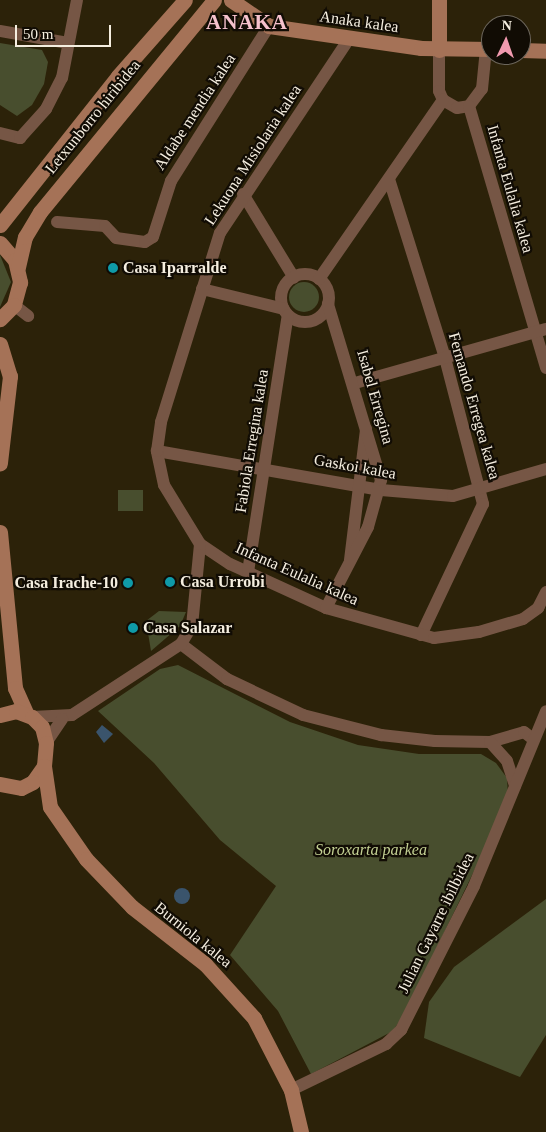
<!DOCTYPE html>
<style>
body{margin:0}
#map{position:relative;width:546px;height:1132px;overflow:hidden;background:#2c2209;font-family:"Times New Roman",serif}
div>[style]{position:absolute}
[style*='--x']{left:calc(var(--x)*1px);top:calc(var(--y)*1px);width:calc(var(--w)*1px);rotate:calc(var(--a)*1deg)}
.green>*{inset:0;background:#484e2e;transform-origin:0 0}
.round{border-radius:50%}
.water>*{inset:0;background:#3a546c}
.street>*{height:12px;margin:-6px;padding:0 6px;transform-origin:6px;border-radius:6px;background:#765645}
.street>.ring{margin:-6px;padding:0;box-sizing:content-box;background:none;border:12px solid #765645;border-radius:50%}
.secondary>*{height:15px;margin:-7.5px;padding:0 7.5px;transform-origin:7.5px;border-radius:7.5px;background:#a57257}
.dots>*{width:14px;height:14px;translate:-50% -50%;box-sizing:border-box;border:2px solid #110c04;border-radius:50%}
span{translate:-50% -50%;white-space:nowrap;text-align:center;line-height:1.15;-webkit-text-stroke:4.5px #110c04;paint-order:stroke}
.street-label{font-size:16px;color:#f5eee0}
.poi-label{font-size:16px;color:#f5eee0;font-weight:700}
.left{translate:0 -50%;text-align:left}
.right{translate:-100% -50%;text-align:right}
.park-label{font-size:16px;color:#c3d093;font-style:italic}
.district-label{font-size:21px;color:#f6c2cd;font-weight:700;letter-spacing:1px}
.north{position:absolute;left:481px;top:15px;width:50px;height:50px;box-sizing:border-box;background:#110c04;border:1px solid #6c665c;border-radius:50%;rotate:3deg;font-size:14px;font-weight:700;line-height:20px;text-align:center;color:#f5eee0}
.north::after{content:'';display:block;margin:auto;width:18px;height:22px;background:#f29aaf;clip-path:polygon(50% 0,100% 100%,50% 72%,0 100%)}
.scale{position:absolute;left:15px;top:25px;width:96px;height:22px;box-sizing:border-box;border:2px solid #f5eee0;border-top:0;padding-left:6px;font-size:15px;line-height:18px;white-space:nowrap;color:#f5eee0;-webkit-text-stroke:4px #110c04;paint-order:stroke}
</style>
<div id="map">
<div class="green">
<div style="clip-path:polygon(0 43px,42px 50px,48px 62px,44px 84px,32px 105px,17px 116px,0 105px)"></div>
<div style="clip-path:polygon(0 255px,11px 282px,0 307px)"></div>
<div class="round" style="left:289px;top:282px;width:30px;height:30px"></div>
<div style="left:118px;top:490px;width:25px;height:21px"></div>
<div style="clip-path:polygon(159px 611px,186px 612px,180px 626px,151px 651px,146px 621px)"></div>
<div style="clip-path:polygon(178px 665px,290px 722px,358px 745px,419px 754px,481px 754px,496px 763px,507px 778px,508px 795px,490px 838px,406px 1011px,393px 1031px,311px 1074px,278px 1011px,230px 955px,276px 886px,220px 840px,154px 763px,98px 711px,160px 669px)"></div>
<div style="clip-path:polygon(546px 899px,546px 1035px,520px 1077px,424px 1038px,429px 1002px,454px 967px)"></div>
</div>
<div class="water">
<div style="clip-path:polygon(102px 725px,113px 734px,104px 743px,96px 732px)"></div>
<div class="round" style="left:174px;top:888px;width:16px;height:16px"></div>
</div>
<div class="street">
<div style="--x:0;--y:31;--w:69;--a:10"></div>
<div style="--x:439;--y:50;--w:41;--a:90"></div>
<div style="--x:439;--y:91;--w:10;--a:66"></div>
<div style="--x:443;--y:100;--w:16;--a:30"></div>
<div style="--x:457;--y:108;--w:12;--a:-9"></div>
<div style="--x:469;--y:106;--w:21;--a:-53"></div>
<div style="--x:482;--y:89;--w:40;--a:-84.3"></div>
<div style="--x:469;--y:106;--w:273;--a:73.6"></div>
<div style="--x:0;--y:133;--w:21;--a:14"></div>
<div style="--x:20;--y:138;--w:39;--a:-48"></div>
<div style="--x:46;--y:109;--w:35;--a:-63"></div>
<div style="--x:62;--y:78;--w:79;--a:-79.1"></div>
<div style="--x:389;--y:179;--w:188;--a:72.6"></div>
<div style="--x:445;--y:358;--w:151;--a:75.4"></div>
<div style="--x:483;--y:504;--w:145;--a:115.3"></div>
<div style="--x:243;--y:194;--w:98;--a:58.7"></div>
<div style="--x:57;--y:222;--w:48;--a:4.8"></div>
<div style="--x:105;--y:226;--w:16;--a:47"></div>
<div style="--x:116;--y:238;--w:29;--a:8"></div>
<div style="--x:145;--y:242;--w:9;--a:-32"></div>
<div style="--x:153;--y:237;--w:59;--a:-72.2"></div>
<div style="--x:171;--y:181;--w:183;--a:-57.7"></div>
<div class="ring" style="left:281px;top:274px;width:36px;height:36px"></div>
<div style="--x:319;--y:279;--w:218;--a:-55.3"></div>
<div style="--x:202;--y:289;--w:84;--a:13.7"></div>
<div style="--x:14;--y:305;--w:18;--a:38"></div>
<div style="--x:355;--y:383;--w:198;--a:-15.8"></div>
<div style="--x:157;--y:451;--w:227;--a:9.9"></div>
<div style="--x:381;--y:490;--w:72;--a:4.8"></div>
<div style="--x:453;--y:496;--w:97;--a:-16.2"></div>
<div style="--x:200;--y:544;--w:36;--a:34"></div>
<div style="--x:230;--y:564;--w:106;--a:24.6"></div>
<div style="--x:326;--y:608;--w:112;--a:15.5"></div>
<div style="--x:434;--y:638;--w:45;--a:-7.6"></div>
<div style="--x:479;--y:632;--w:46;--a:-16.5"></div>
<div style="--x:523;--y:619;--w:19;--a:-36"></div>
<div style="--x:538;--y:608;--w:18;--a:-63"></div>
<div style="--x:350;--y:560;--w:132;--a:-83"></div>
<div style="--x:248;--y:572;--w:260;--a:-81.2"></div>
<div style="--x:326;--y:608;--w:91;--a:-62.6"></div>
<div style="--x:368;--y:527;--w:49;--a:-74.5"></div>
<div style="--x:381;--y:480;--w:184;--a:-106.8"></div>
<div style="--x:181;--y:644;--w:58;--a:37.3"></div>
<div style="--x:227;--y:679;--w:84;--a:25.3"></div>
<div style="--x:303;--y:715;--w:81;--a:14.4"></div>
<div style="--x:381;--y:735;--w:54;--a:6.3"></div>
<div style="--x:435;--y:741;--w:55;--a:1"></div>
<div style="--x:490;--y:742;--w:35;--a:-16"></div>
<div style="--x:524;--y:732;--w:11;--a:38"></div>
<div style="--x:32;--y:717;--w:40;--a:-2.9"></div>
<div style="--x:72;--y:715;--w:130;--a:-33.1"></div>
<div style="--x:181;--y:644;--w:21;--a:-59"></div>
<div style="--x:192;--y:626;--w:82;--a:-84.4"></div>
<div style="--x:200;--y:544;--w:69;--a:-121.4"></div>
<div style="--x:164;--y:485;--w:35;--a:-102"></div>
<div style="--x:157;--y:451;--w:29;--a:-82"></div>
<div style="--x:161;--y:422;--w:198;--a:-72.7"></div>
<div style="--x:220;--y:233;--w:233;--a:-56.4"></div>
<div style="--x:490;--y:742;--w:25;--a:48"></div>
<div style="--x:507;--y:761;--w:26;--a:72"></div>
<div style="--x:46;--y:743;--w:29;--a:-56"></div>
<div style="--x:291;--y:1090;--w:106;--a:-25.8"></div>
<div style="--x:386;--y:1044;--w:21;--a:-43"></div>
<div style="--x:401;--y:1030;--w:161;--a:-63.1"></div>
<div style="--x:474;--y:886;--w:189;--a:-67.6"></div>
</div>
<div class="secondary">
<div style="--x:231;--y:0;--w:46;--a:34.4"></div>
<div style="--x:269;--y:26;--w:154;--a:8.2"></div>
<div style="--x:421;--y:48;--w:70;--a:0.8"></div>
<div style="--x:439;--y:0;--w:50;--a:90"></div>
<div style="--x:521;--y:50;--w:25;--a:2"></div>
<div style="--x:0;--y:225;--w:190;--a:-51.6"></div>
<div style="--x:118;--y:76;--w:101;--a:-48.6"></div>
<div style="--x:0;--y:243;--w:23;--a:49"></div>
<div style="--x:15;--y:260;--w:23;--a:77"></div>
<div style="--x:20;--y:282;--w:24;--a:105"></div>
<div style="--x:14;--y:305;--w:20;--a:135"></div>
<div style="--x:18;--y:267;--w:31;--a:-77"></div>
<div style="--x:25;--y:237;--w:29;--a:-59"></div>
<div style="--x:40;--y:212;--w:274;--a:-50.6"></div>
<div style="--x:0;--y:344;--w:34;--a:73"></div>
<div style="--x:10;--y:376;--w:88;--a:96.6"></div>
<div style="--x:0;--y:532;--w:157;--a:84.5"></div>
<div style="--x:15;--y:688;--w:27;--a:66"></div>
<div style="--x:0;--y:715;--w:16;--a:-14"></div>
<div style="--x:16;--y:711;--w:17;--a:21"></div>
<div style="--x:32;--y:717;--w:14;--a:45"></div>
<div style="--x:42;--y:727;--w:16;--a:76"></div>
<div style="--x:46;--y:743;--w:23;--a:95"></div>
<div style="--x:44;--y:766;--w:19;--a:125"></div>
<div style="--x:33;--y:782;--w:13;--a:153"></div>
<div style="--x:21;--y:788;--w:21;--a:-169"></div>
<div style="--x:44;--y:766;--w:41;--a:81.7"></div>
<div style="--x:50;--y:807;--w:63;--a:55.3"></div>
<div style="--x:86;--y:859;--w:66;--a:46.2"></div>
<div style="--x:132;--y:907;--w:93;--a:38"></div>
<div style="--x:205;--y:964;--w:73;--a:47.8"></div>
<div style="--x:254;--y:1018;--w:81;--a:62.8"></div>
<div style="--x:291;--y:1090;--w:43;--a:76.6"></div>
</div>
<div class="dots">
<div style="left:113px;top:268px;background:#0f9aa8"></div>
<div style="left:170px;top:582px;background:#0f9aa8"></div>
<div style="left:128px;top:583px;background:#0f9aa8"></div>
<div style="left:133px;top:628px;background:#0f9aa8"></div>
</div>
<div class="street-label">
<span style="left:359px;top:22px;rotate:8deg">Anaka kalea</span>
<span style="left:195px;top:112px;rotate:-57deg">Aldabe mendia kalea</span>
<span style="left:93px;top:117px;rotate:-51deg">Letxunborro hiribidea</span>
<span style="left:253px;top:155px;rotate:-57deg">Lekuona Misiolaria kalea</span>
<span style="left:510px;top:189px;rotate:74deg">Infanta Eulalia kalea</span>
<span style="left:375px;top:397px;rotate:74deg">Isabel Erregina</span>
<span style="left:474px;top:406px;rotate:74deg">Fernando Erregea kalea</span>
<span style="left:252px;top:441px;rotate:-81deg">Fabiola Erregina kalea</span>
<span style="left:355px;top:467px;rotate:10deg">Gaskoi kalea</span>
<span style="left:297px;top:574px;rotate:24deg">Infanta Eulalia kalea</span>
<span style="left:436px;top:923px;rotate:-64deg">Julian Gayarre ibilbidea</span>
<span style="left:193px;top:935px;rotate:39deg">Burniola kalea</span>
</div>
<div class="poi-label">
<span class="left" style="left:123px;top:268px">Casa Iparralde</span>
<span class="left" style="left:180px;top:582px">Casa Urrobi</span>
<span class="right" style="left:118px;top:583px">Casa Irache-10</span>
<span class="left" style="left:143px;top:628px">Casa Salazar</span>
</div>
<div class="park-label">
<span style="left:371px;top:850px">Soroxarta parkea</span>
</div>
<div class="district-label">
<span style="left:247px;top:22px">ANAKA</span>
</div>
<div class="north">N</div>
<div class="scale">50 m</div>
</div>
